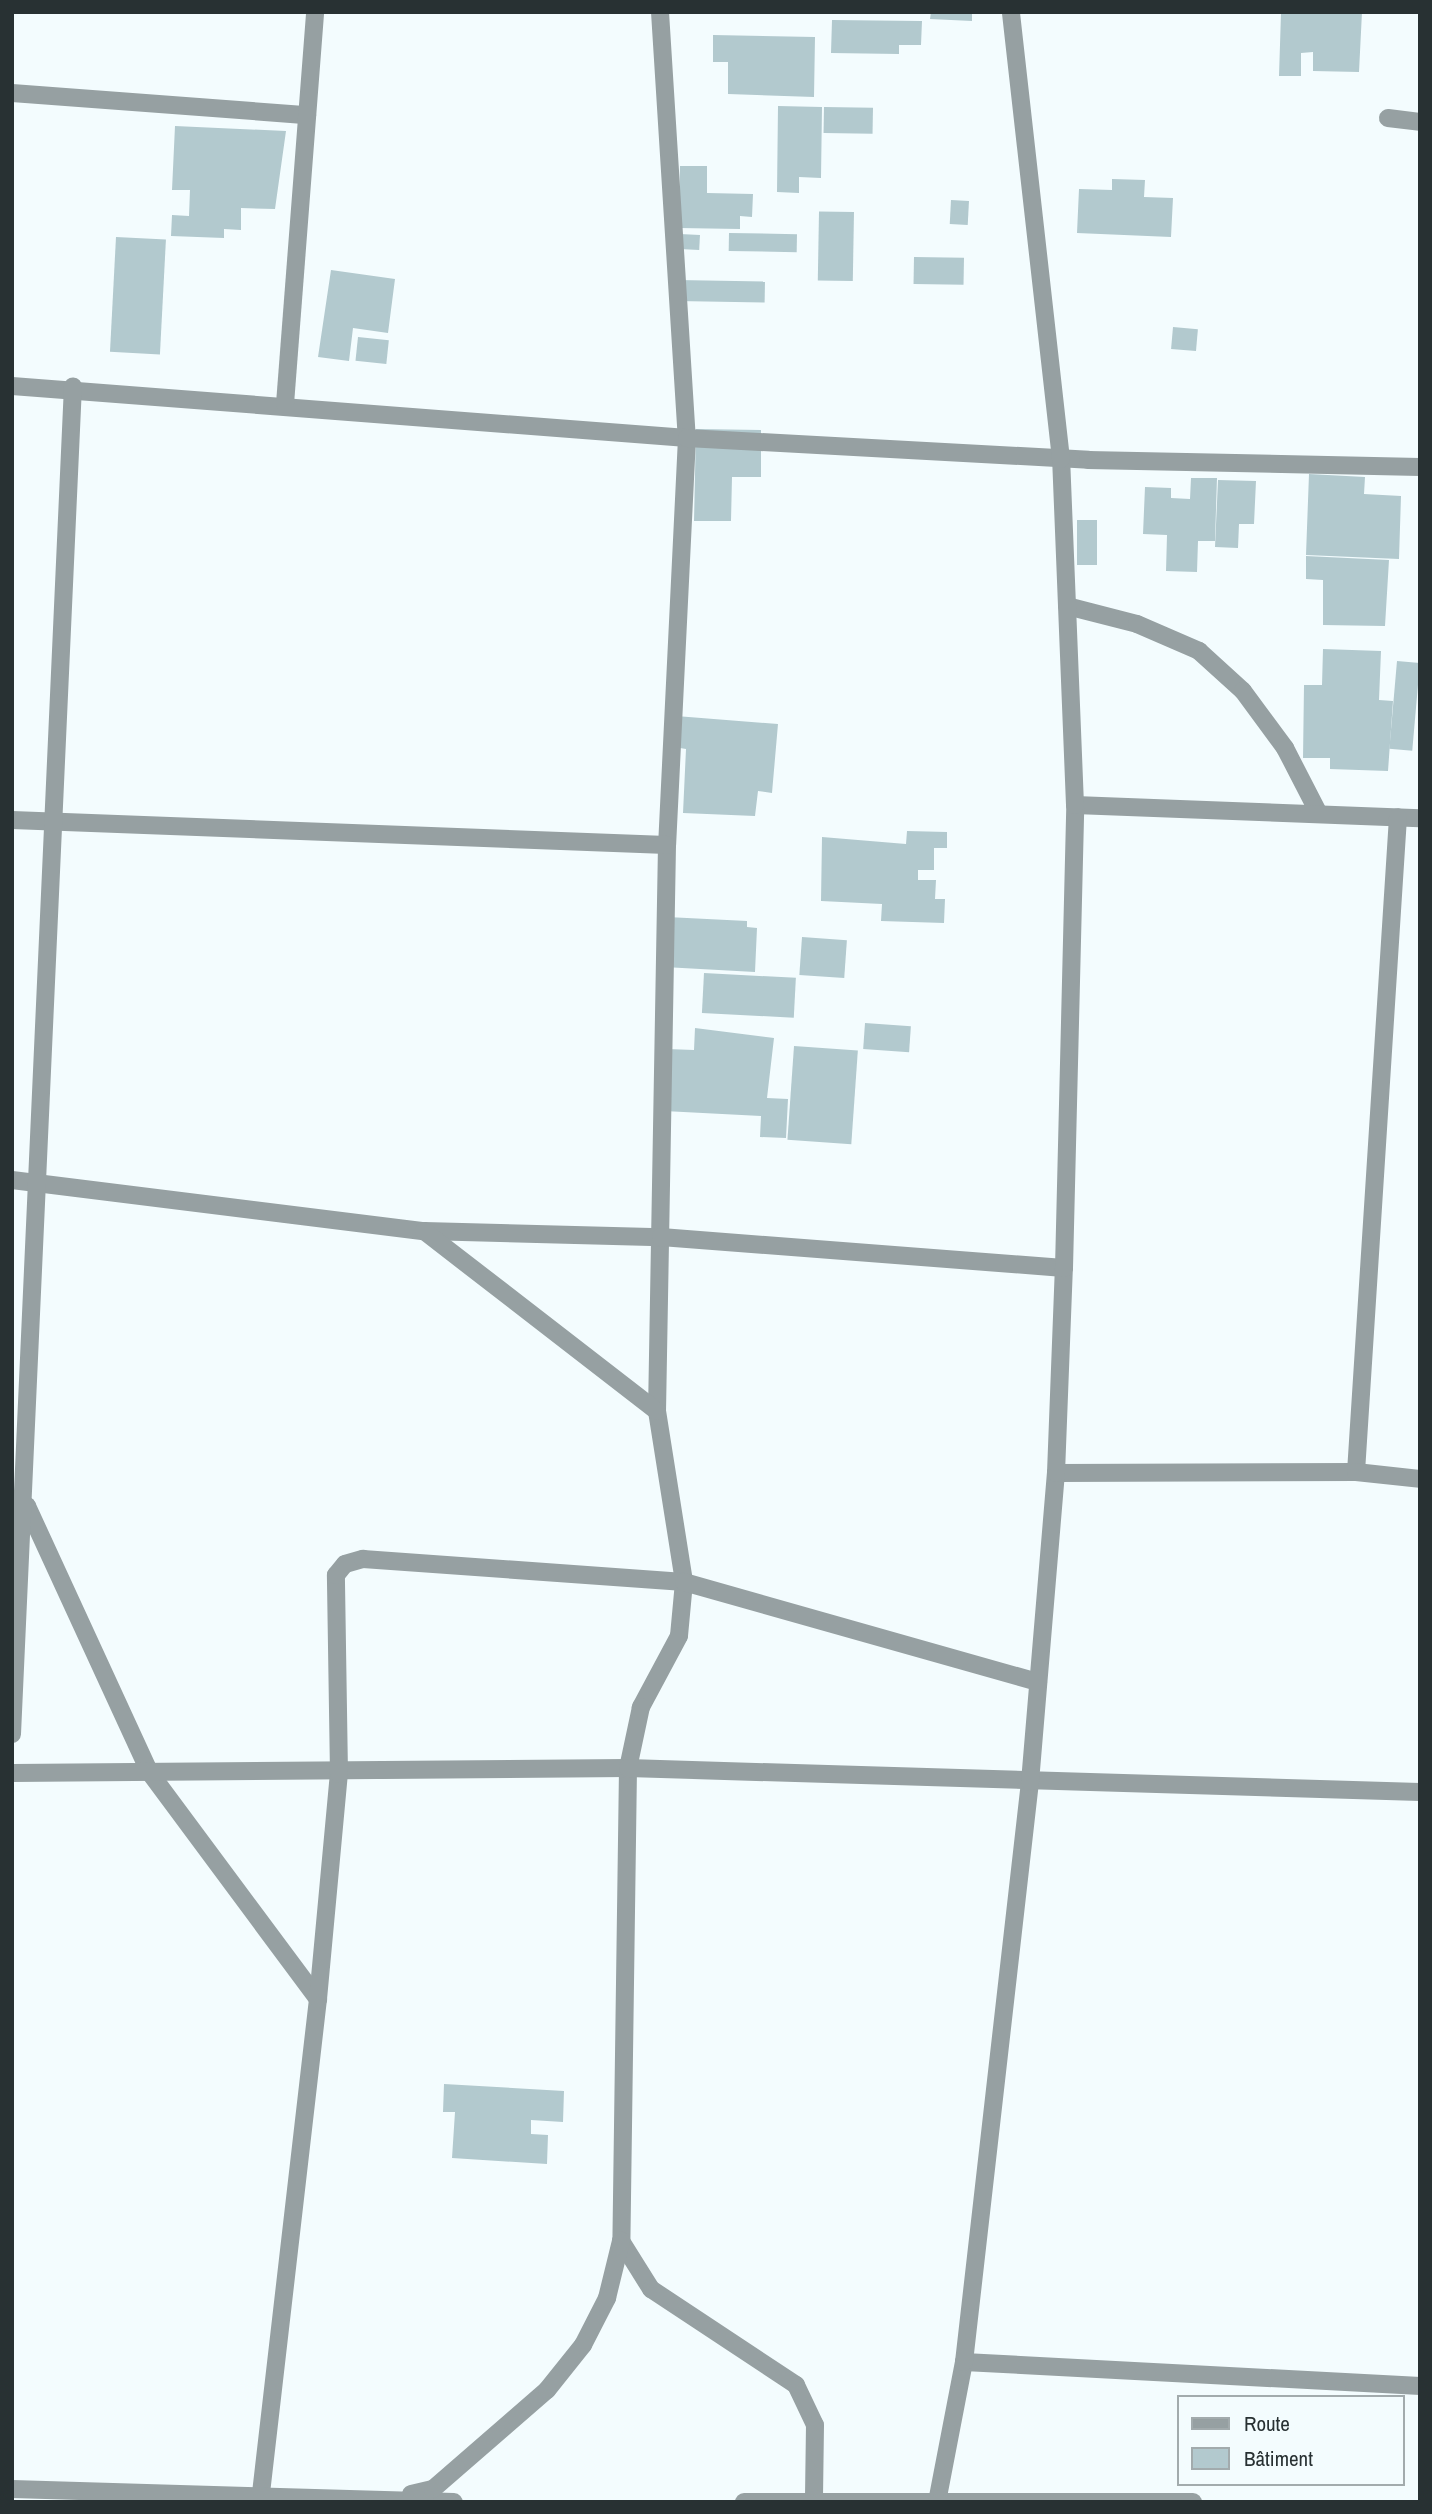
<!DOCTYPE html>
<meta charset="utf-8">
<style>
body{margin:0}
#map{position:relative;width:1432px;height:2514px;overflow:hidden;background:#f3fcfe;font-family:"Archivo Narrow",sans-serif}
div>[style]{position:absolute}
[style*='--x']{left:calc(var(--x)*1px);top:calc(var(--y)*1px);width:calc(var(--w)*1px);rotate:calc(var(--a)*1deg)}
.building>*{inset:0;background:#b2c9ce;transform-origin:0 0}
.minor>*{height:18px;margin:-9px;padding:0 9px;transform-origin:9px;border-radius:9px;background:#96a0a2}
span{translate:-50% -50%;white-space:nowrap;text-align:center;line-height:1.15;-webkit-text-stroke:6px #f3fcfe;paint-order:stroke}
.frame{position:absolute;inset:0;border:14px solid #283133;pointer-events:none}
.legend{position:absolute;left:1177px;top:2395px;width:228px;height:91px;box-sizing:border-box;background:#f3fcfe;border:2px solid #a2abad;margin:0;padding:9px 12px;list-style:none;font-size:21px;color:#283133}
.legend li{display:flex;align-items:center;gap:14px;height:35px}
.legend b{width:35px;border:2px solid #a2abad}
</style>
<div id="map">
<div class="building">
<div style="clip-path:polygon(931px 12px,972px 12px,972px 21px,930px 19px)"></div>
<div style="clip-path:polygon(1362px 12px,1359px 72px,1313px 71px,1313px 52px,1301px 53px,1301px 76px,1279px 76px,1281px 13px)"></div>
<div style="clip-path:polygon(832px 20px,922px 21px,921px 45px,899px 45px,899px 54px,831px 53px)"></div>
<div style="clip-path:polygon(713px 35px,815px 37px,814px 97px,728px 94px,728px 62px,713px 62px)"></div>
<div style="clip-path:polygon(778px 106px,822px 107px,821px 178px,799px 177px,799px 193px,777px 192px)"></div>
<div style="left:824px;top:107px;width:49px;height:26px;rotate:1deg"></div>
<div style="clip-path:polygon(175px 126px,286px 131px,275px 209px,241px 208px,241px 230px,224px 229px,224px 238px,171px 236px,172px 215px,189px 216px,190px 190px,172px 190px)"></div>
<div style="clip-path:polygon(680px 166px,707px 166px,707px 193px,753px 194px,752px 217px,740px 216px,740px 229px,679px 228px)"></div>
<div style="clip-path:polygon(1112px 179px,1145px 180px,1144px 197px,1173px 198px,1171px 237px,1077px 233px,1079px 189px,1112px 190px)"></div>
<div style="left:951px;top:200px;width:18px;height:24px;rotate:3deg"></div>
<div style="left:854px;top:212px;width:69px;height:35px;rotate:91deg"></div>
<div style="left:729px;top:233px;width:68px;height:18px;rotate:1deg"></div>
<div style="left:680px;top:234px;width:20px;height:15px;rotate:3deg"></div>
<div style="left:116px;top:237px;width:50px;height:115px;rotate:3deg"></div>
<div style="left:914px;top:257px;width:50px;height:27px;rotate:1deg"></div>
<div style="clip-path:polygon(331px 270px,395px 279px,388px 333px,353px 328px,349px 361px,318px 357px)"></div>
<div style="left:677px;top:280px;width:88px;height:21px;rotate:1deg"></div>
<div style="left:1173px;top:327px;width:25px;height:22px;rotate:5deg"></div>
<div style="left:358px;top:337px;width:31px;height:24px;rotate:6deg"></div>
<div style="clip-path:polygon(696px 429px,761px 430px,761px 477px,732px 477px,731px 521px,694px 521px)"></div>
<div style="clip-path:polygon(1309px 474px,1365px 477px,1364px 494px,1401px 496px,1399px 559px,1306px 555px)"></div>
<div style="clip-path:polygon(1191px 478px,1217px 478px,1215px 541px,1198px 541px,1197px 572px,1166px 571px,1167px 535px,1143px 534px,1145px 487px,1171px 488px,1171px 498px,1190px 499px)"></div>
<div style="clip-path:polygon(1218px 480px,1256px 481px,1254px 524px,1239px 524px,1238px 548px,1215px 547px)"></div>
<div style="left:1077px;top:520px;width:20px;height:45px"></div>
<div style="clip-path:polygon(1306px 556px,1389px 560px,1385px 626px,1323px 625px,1323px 580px,1306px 579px)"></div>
<div style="clip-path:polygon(1323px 649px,1381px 651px,1379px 700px,1393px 701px,1388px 771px,1330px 769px,1330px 758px,1303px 758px,1304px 685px,1322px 685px)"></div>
<div style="left:1397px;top:661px;width:23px;height:88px;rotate:5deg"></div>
<div style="clip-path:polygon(676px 716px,778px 724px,772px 793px,758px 791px,755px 816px,683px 813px,686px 749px,674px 747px)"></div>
<div style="clip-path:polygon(907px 831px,947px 832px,947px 848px,934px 848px,934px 870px,918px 870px,918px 880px,936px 880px,935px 899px,945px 899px,944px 923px,881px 921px,882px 904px,821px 901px,822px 837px,906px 844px)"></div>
<div style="clip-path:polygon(667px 917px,747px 921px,747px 927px,757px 928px,755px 972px,664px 967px)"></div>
<div style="left:802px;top:937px;width:45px;height:38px;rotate:4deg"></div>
<div style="left:704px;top:973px;width:92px;height:40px;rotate:3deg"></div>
<div style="left:865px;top:1023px;width:46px;height:26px;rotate:4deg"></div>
<div style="clip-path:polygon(695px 1028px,774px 1038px,767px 1098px,788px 1099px,786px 1138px,760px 1137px,761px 1116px,664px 1111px,667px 1049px,694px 1050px)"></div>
<div style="left:794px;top:1046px;width:64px;height:94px;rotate:4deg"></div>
<div style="clip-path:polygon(444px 2084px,564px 2091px,563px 2122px,531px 2120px,531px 2134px,548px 2135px,547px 2164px,452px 2158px,455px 2112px,443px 2112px)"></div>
</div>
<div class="minor">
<div style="--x:660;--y:12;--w:427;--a:86.4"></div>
<div style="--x:687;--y:438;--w:407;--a:92.8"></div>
<div style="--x:667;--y:845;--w:566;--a:91.01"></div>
<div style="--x:657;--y:1411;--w:173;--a:81"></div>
<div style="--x:684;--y:1582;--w:54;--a:95.3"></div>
<div style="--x:679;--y:1636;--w:81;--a:118.2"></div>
<div style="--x:641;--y:1707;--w:62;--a:102"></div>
<div style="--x:628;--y:1768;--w:473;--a:90.8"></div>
<div style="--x:621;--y:2241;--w:57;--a:58"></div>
<div style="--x:651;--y:2289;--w:174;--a:33.5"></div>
<div style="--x:796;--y:2385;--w:44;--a:64.6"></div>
<div style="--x:815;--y:2425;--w:75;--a:90.8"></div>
<div style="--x:12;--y:93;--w:296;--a:4.3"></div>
<div style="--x:1388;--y:118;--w:32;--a:7"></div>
<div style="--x:12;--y:386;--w:677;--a:4.41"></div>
<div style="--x:687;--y:438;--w:402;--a:3.1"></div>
<div style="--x:1088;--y:460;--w:332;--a:1.2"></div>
<div style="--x:285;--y:404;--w:393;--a:-85.6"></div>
<div style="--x:1067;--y:606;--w:72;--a:14.4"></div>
<div style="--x:1137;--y:624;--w:68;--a:23.5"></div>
<div style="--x:1199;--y:651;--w:59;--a:42.3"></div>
<div style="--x:1243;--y:691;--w:71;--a:53.6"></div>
<div style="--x:1285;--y:748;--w:74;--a:62.7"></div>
<div style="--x:1075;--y:805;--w:345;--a:2.2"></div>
<div style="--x:12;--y:820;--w:655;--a:2.19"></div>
<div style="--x:12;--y:1180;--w:415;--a:7.1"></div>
<div style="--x:424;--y:1231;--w:237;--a:1.5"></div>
<div style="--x:661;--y:1237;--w:404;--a:4.4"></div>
<div style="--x:424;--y:1231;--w:294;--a:37.7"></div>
<div style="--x:1356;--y:1472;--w:656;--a:-86.33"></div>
<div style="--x:1056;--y:1473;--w:300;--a:-0.2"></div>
<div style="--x:1356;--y:1472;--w:64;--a:6.2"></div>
<div style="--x:12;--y:1506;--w:15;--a:0"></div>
<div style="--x:27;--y:1506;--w:294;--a:65.3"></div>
<div style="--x:150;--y:1773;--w:282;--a:53.4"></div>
<div style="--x:318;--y:1999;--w:506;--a:96.58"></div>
<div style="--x:12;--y:1734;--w:1349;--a:-87.41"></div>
<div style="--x:12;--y:1773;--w:616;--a:-0.47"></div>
<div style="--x:628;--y:1768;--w:792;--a:1.74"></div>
<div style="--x:318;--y:1999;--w:226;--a:-84.7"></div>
<div style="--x:339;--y:1774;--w:199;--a:-90.9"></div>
<div style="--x:336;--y:1575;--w:14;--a:-51"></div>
<div style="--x:345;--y:1564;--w:19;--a:-16"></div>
<div style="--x:363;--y:1559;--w:322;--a:4.1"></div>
<div style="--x:684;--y:1582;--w:368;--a:15.8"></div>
<div style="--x:964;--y:2362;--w:457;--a:3"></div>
<div style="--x:12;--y:2489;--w:442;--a:1.7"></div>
<div style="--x:411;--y:2494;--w:23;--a:-13"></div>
<div style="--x:433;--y:2489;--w:151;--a:-41"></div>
<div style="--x:547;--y:2390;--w:58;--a:-51.3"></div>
<div style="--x:583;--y:2345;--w:53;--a:-62.9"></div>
<div style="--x:607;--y:2298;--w:59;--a:-76.2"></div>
<div style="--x:744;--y:2502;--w:449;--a:0"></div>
<div style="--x:937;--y:2502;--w:143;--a:-79.1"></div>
<div style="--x:964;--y:2362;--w:584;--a:-83.51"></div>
<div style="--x:1030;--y:1782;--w:310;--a:-85.2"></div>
<div style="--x:1056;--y:1473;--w:205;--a:-87.8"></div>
<div style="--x:1064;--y:1268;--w:463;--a:-88.6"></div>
<div style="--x:1075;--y:805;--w:346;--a:-92.3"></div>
<div style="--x:1061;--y:459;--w:450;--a:-96.4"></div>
</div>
<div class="frame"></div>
<ul class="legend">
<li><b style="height:9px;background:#96a0a2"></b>Route</li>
<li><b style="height:19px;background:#b2c9ce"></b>Bâtiment</li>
</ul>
</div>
